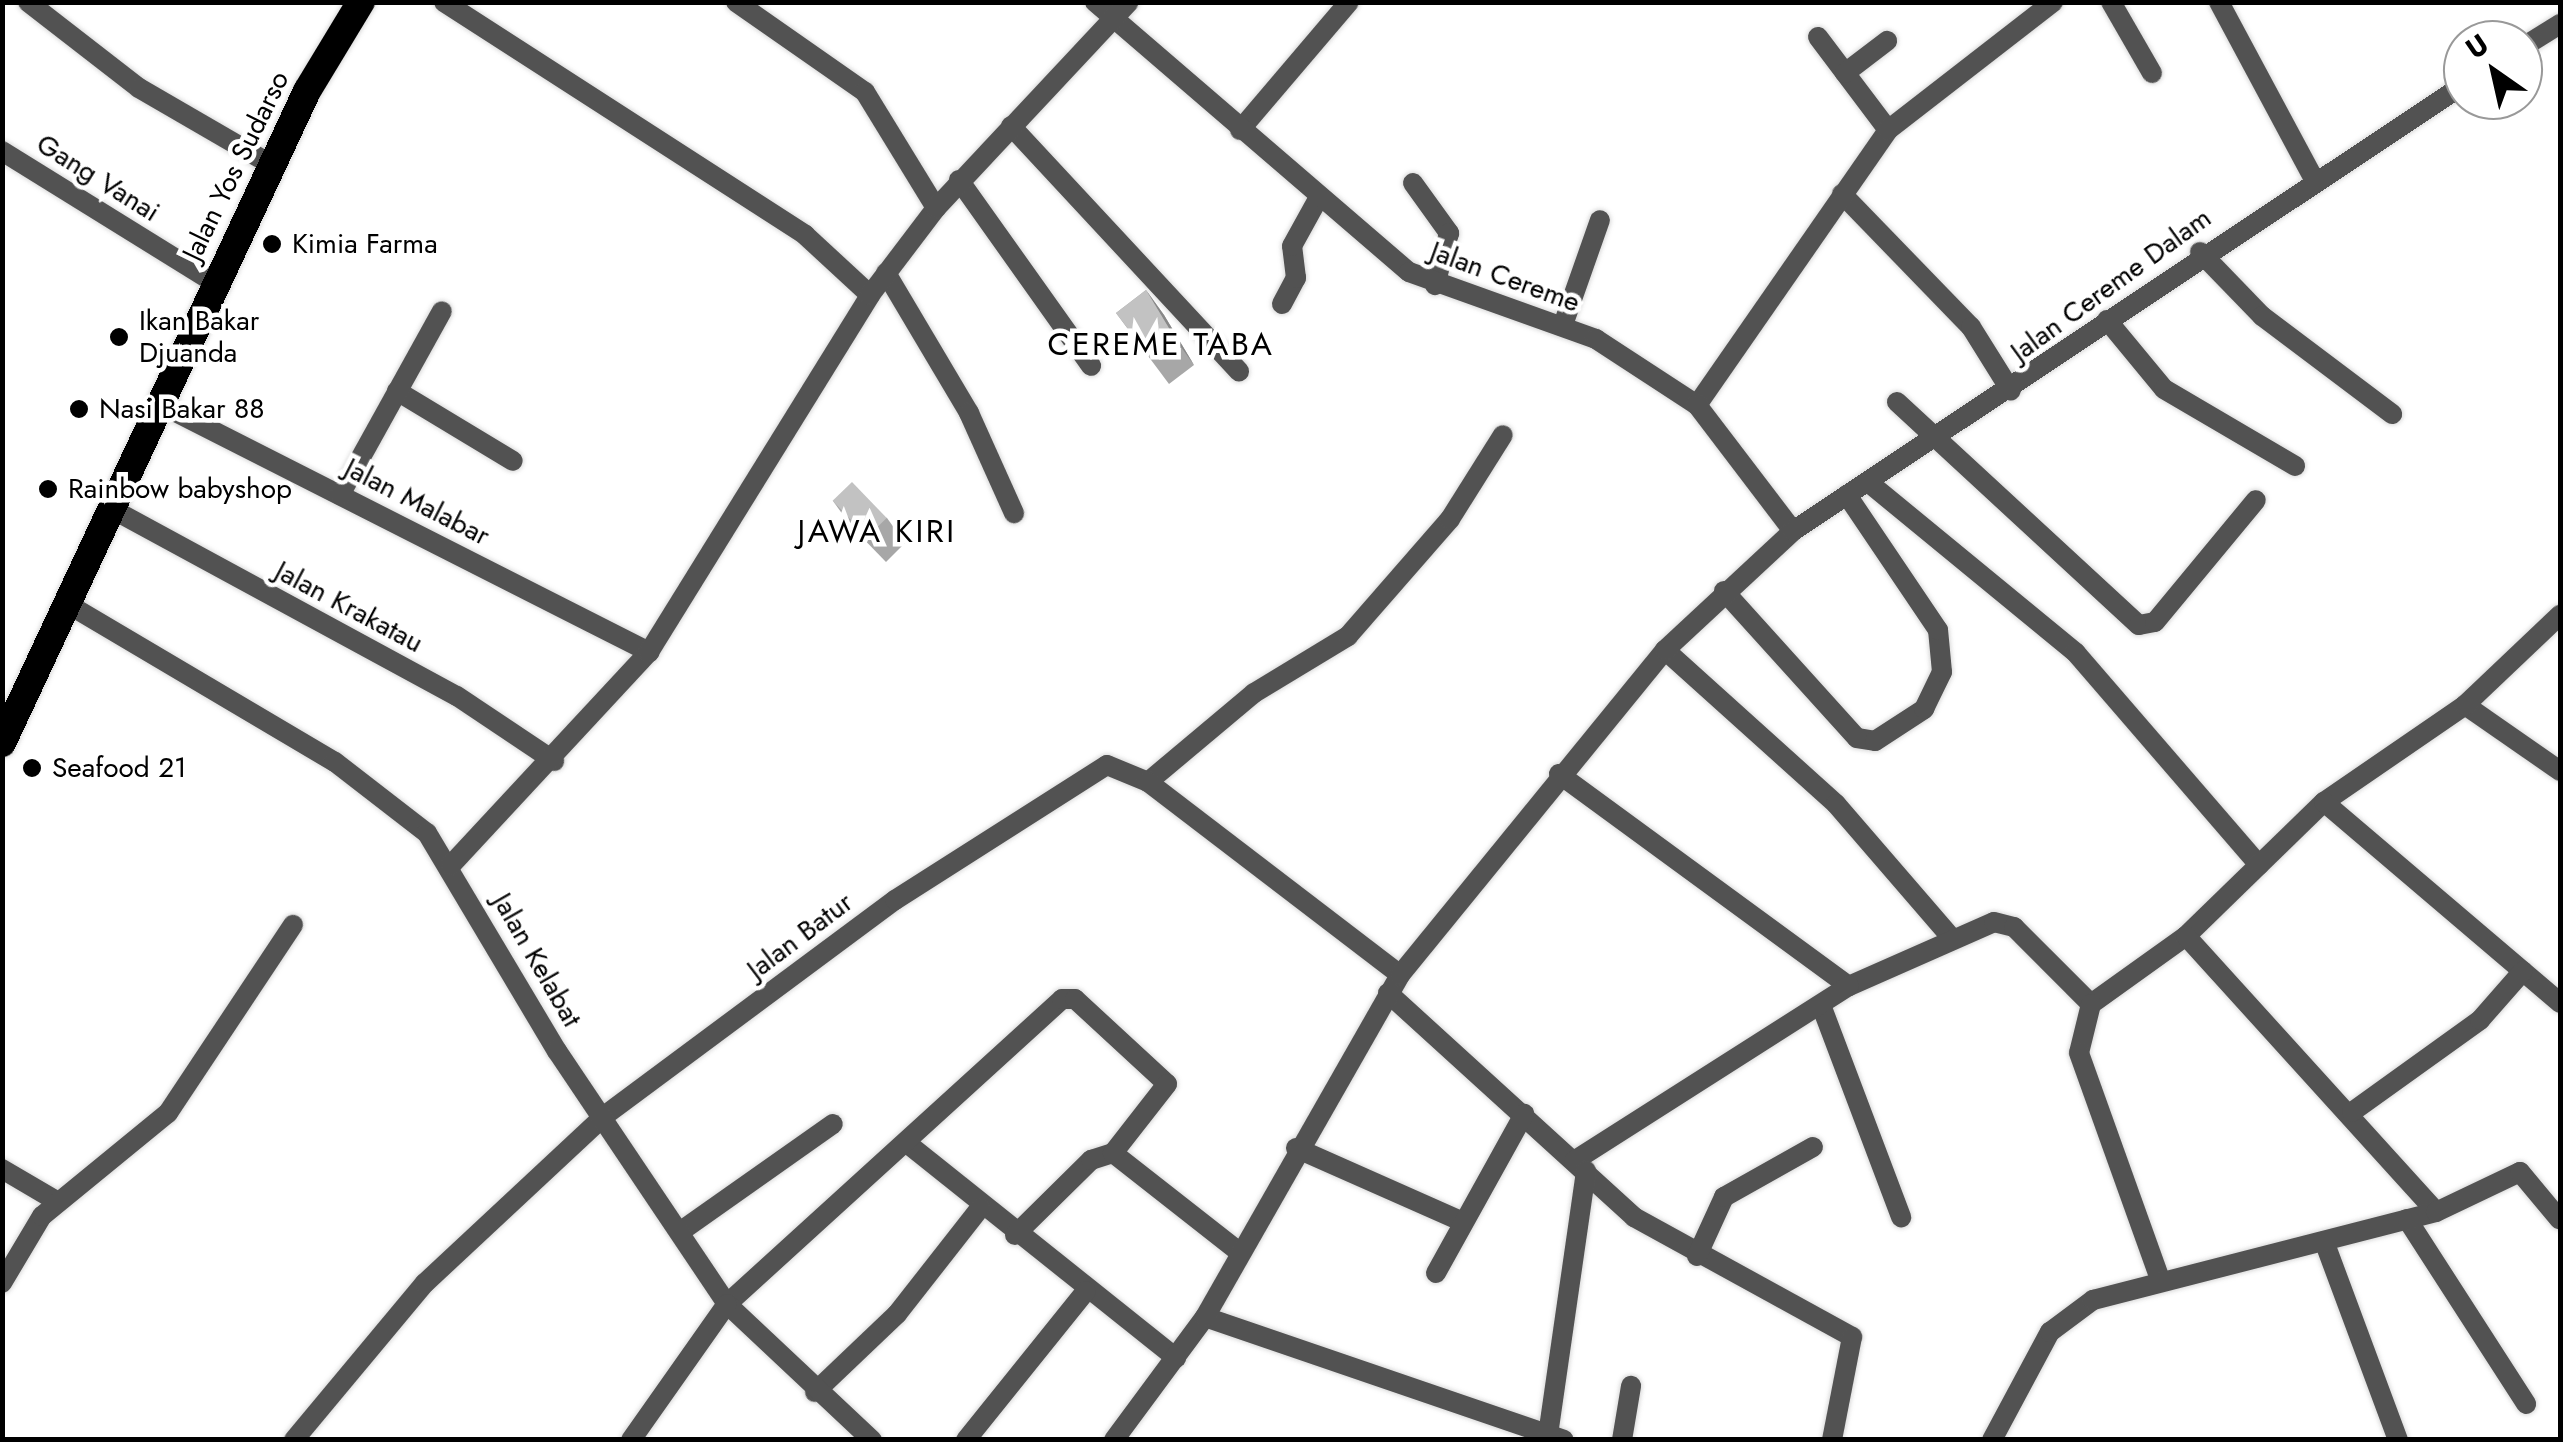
<!DOCTYPE html>
<style>
body{margin:0}
#map{position:relative;width:2563px;height:1442px;overflow:hidden;background:#fff;font-family:Jost,sans-serif}
div>[style]{position:absolute}
[style*='--x']{left:calc(var(--x)*1px);top:calc(var(--y)*1px);width:calc(var(--w)*1px);rotate:calc(var(--a)*1deg)}
.roads{filter:drop-shadow(0 0 2px #dbdbdb) drop-shadow(0 0 2px #dbdbdb)}
.minor>*{height:20px;margin:-10px;padding:0 10px;transform-origin:10px;border-radius:10px;background:#525252}
.tertiary>*{height:20px;margin:-10px;padding:0 10px;transform-origin:10px;border-radius:10px;background:#525252}
.trunk>*{height:28px;margin:-14px;padding:0 14px;transform-origin:14px;border-radius:14px;background:#000}
.wall>*{inset:0;background:#a7a7a7}
.shaded-wall>*{inset:0;background:#888}
.building>*{inset:0;background:#c2c2c2;transform-origin:0 0}
.dots>*{width:28px;height:28px;translate:-50% -50%;box-sizing:border-box;border:5px solid #fff;border-radius:50%}
span{translate:-50% -50%;white-space:nowrap;text-align:center;line-height:1.15;-webkit-text-stroke:9px #fff;paint-order:stroke}
.street-label{font-size:28px;color:#000}
.poi-label{font-size:28px;color:#000}
.left{translate:0 -50%;text-align:left}
.quarter-label{font-size:32px;color:#000;letter-spacing:2.5px}
.frame{position:absolute;inset:0;border:5px solid #000;pointer-events:none}
.north{position:absolute;left:2443px;top:20px;width:100px;height:100px;box-sizing:border-box;background:#fff;border:2px solid #999;border-radius:50%;rotate:326deg;font-size:28px;font-weight:700;line-height:40px;text-align:center;color:#000}
.north::after{content:'';display:block;margin:auto;width:35px;height:45px;background:#000;clip-path:polygon(50% 0,100% 100%,50% 72%,0 100%)}
</style>
<div id="map">
<div class="roads">
<div class="minor">
<div style="--x:28;--y:2;--w:140;--a:37.8"></div>
<div style="--x:139;--y:88;--w:154;--a:30.1"></div>
<div style="--x:444;--y:2;--w:430;--a:32.8"></div>
<div style="--x:805;--y:235;--w:88;--a:42.7"></div>
<div style="--x:736;--y:2;--w:157;--a:34.9"></div>
<div style="--x:865;--y:92;--w:136;--a:58.5"></div>
<div style="--x:2111;--y:2;--w:82;--a:60"></div>
<div style="--x:2219;--y:2;--w:201;--a:61.8"></div>
<div style="--x:1818;--y:37;--w:116;--a:53"></div>
<div style="--x:1845;--y:73;--w:53;--a:-37.3"></div>
<div style="--x:1011;--y:126;--w:335;--a:47.1"></div>
<div style="--x:1240;--y:130;--w:168;--a:-49.6"></div>
<div style="--x:2;--y:151;--w:251;--a:31.8"></div>
<div style="--x:959;--y:180;--w:228;--a:54.6"></div>
<div style="--x:1413;--y:183;--w:62;--a:54.2"></div>
<div style="--x:1449;--y:233;--w:54;--a:105.1"></div>
<div style="--x:1842;--y:194;--w:185;--a:45.9"></div>
<div style="--x:1971;--y:327;--w:75;--a:58"></div>
<div style="--x:2200;--y:252;--w:89;--a:45.9"></div>
<div style="--x:2262;--y:316;--w:163;--a:37"></div>
<div style="--x:886;--y:273;--w:163;--a:59.3"></div>
<div style="--x:969;--y:413;--w:110;--a:65.8"></div>
<div style="--x:1282;--y:304;--w:30;--a:-62"></div>
<div style="--x:1296;--y:278;--w:32;--a:-97"></div>
<div style="--x:1292;--y:246;--w:56;--a:-61.1"></div>
<div style="--x:2107;--y:320;--w:89;--a:50.4"></div>
<div style="--x:2164;--y:389;--w:152;--a:30.4"></div>
<div style="--x:1563;--y:325;--w:111;--a:-70.6"></div>
<div style="--x:397;--y:391;--w:135;--a:31.1"></div>
<div style="--x:1897;--y:402;--w:329;--a:42.7"></div>
<div style="--x:2139;--y:625;--w:16;--a:-11"></div>
<div style="--x:2155;--y:622;--w:158;--a:-50.4"></div>
<div style="--x:158;--y:403;--w:551;--a:26.89"></div>
<div style="--x:1697;--y:405;--w:335;--a:-55.2"></div>
<div style="--x:1888;--y:130;--w:209;--a:-37.8"></div>
<div style="--x:1868;--y:482;--w:269;--a:39.4"></div>
<div style="--x:2076;--y:653;--w:280;--a:49.2"></div>
<div style="--x:340;--y:495;--w:210;--a:-61"></div>
<div style="--x:112;--y:509;--w:392;--a:28.5"></div>
<div style="--x:457;--y:696;--w:117;--a:33.8"></div>
<div style="--x:1724;--y:591;--w:198;--a:47.9"></div>
<div style="--x:1857;--y:738;--w:18;--a:9"></div>
<div style="--x:1875;--y:741;--w:59;--a:-33.1"></div>
<div style="--x:1924;--y:709;--w:41;--a:-64.1"></div>
<div style="--x:1942;--y:672;--w:42;--a:-95.4"></div>
<div style="--x:1938;--y:630;--w:163;--a:-124"></div>
<div style="--x:1665;--y:650;--w:230;--a:42"></div>
<div style="--x:1836;--y:804;--w:176;--a:49.2"></div>
<div style="--x:2465;--y:705;--w:116;--a:34.8"></div>
<div style="--x:1559;--y:774;--w:359;--a:36.2"></div>
<div style="--x:1849;--y:986;--w:158;--a:-23.8"></div>
<div style="--x:1994;--y:922;--w:21;--a:14"></div>
<div style="--x:2014;--y:927;--w:109;--a:45"></div>
<div style="--x:2091;--y:1004;--w:117;--a:-35.6"></div>
<div style="--x:2186;--y:936;--w:192;--a:-44.2"></div>
<div style="--x:2324;--y:802;--w:171;--a:-34.5"></div>
<div style="--x:2465;--y:705;--w:131;--a:-43.5"></div>
<div style="--x:1148;--y:782;--w:138;--a:-40"></div>
<div style="--x:1254;--y:693;--w:110;--a:-31.2"></div>
<div style="--x:1348;--y:636;--w:155;--a:-48.9"></div>
<div style="--x:1450;--y:519;--w:99;--a:-57.8"></div>
<div style="--x:2324;--y:802;--w:310;--a:40.4"></div>
<div style="--x:2186;--y:936;--w:372;--a:47.8"></div>
<div style="--x:1388;--y:993;--w:333;--a:42.3"></div>
<div style="--x:1634;--y:1217;--w:249;--a:28.8"></div>
<div style="--x:1852;--y:1337;--w:105;--a:101"></div>
<div style="--x:2091;--y:1004;--w:50;--a:103.8"></div>
<div style="--x:2079;--y:1053;--w:243;--a:70.3"></div>
<div style="--x:1821;--y:1005;--w:227;--a:69.3"></div>
<div style="--x:2352;--y:1112;--w:158;--a:-35.7"></div>
<div style="--x:2480;--y:1020;--w:65;--a:-48.7"></div>
<div style="--x:908;--y:1144;--w:343;--a:38.6"></div>
<div style="--x:1296;--y:1148;--w:180;--a:23.9"></div>
<div style="--x:1574;--y:1161;--w:326;--a:-32.5"></div>
<div style="--x:2;--y:1169;--w:65;--a:30.5"></div>
<div style="--x:2407;--y:1219;--w:220;--a:57.2"></div>
<div style="--x:684;--y:1229;--w:182;--a:-35.2"></div>
<div style="--x:1015;--y:1235;--w:107;--a:-44.6"></div>
<div style="--x:1091;--y:1160;--w:23;--a:-18"></div>
<div style="--x:1113;--y:1153;--w:159;--a:38.1"></div>
<div style="--x:2324;--y:1241;--w:212;--a:69.6"></div>
<div style="--x:1697;--y:1256;--w:65;--a:-65.4"></div>
<div style="--x:1724;--y:1197;--w:102;--a:-29.3"></div>
<div style="--x:1436;--y:1273;--w:182;--a:-61"></div>
<div style="--x:2;--y:1283;--w:78;--a:-59.2"></div>
<div style="--x:42;--y:1216;--w:163;--a:-39.3"></div>
<div style="--x:168;--y:1113;--w:226;--a:-56.4"></div>
<div style="--x:727;--y:1304;--w:453;--a:-42.3"></div>
<div style="--x:1062;--y:999;--w:13;--a:0"></div>
<div style="--x:1075;--y:999;--w:125;--a:42.7"></div>
<div style="--x:1167;--y:1084;--w:88;--a:128"></div>
<div style="--x:1205;--y:1317;--w:379;--a:18.9"></div>
<div style="--x:815;--y:1392;--w:113;--a:-43.6"></div>
<div style="--x:897;--y:1314;--w:135;--a:-51.9"></div>
<div style="--x:1548;--y:1435;--w:267;--a:-81.8"></div>
<div style="--x:294;--y:1440;--w:204;--a:-50.2"></div>
<div style="--x:425;--y:1283;--w:245;--a:-43"></div>
<div style="--x:604;--y:1116;--w:362;--a:-36.6"></div>
<div style="--x:895;--y:900;--w:251;--a:-32.5"></div>
<div style="--x:1107;--y:765;--w:44;--a:22.5"></div>
<div style="--x:1148;--y:782;--w:317;--a:37.4"></div>
<div style="--x:966;--y:1440;--w:191;--a:-51.2"></div>
<div style="--x:1622;--y:1440;--w:55;--a:-80.5"></div>
<div style="--x:1992;--y:1440;--w:123;--a:-61.8"></div>
<div style="--x:2050;--y:1332;--w:54;--a:-36.7"></div>
<div style="--x:2093;--y:1300;--w:354;--a:-14.4"></div>
<div style="--x:2436;--y:1212;--w:93;--a:-25.5"></div>
<div style="--x:2520;--y:1172;--w:62;--a:50.2"></div>
</div>
<div class="tertiary">
<div style="--x:1095;--y:2;--w:414;--a:40.7"></div>
<div style="--x:1409;--y:272;--w:199;--a:19.7"></div>
<div style="--x:1596;--y:339;--w:121;--a:33.2"></div>
<div style="--x:1697;--y:405;--w:158;--a:52.7"></div>
<div style="--x:2523;--y:47;--w:44;--a:-31.9"></div>
<div style="--x:66;--y:603;--w:312;--a:30.6"></div>
<div style="--x:335;--y:762;--w:116;--a:37.7"></div>
<div style="--x:427;--y:833;--w:254;--a:59.2"></div>
<div style="--x:557;--y:1051;--w:305;--a:56.1"></div>
<div style="--x:727;--y:1304;--w:199;--a:43.2"></div>
<div style="--x:451;--y:865;--w:291;--a:-47.1"></div>
<div style="--x:649;--y:652;--w:420;--a:-58.2"></div>
<div style="--x:870;--y:295;--w:109;--a:-52.8"></div>
<div style="--x:936;--y:208;--w:282;--a:-46.9"></div>
<div style="--x:631;--y:1440;--w:166;--a:-54.8"></div>
<div style="--x:1114;--y:1440;--w:153;--a:-53.5"></div>
<div style="--x:1205;--y:1317;--w:394;--a:-60.3"></div>
<div style="--x:1400;--y:975;--w:419;--a:-50.8"></div>
<div style="--x:1665;--y:650;--w:175;--a:-42.9"></div>
<div style="--x:1793;--y:531;--w:805;--a:-33.65"></div>
</div>
<div class="trunk">
<div style="--x:2;--y:743;--w:720;--a:-64.93"></div>
<div style="--x:307;--y:91;--w:104;--a:-58.8"></div>
</div>
</div>
<div class="wall">
<div style="clip-path:polygon(1146px 290px,1164px 315px,1194px 365px,1169px 384px,1116px 313px)"></div>
<div style="clip-path:polygon(833px 501px,887px 518px,905px 543px,886px 562px,851px 526px)"></div>
</div>
<div class="shaded-wall">
<div style="clip-path:polygon(1146px 290px,1164px 315px,1194px 365px,1176px 340px)"></div>
</div>
<div class="building">
<div style="clip-path:polygon(1146px 290px,1176px 340px,1151px 359px,1116px 313px)"></div>
<div style="left:852px;top:482px;width:50px;height:27px;rotate:46deg"></div>
</div>
<div class="dots">
<div style="left:272px;top:244px;background:#000"></div>
<div style="left:119px;top:337px;background:#000"></div>
<div style="left:79px;top:409px;background:#000"></div>
<div style="left:48px;top:489px;background:#000"></div>
<div style="left:32px;top:768px;background:#000"></div>
</div>
<div class="street-label">
<span style="left:236px;top:166px;rotate:-64deg">Jalan Yos Sudarso</span>
<span style="left:98px;top:178px;rotate:32deg">Gang Vanai</span>
<span style="left:1505px;top:277px;rotate:20deg">Jalan Cereme</span>
<span style="left:2111px;top:285px;rotate:-36deg">Jalan Cereme Dalam</span>
<span style="left:417px;top:502px;rotate:27deg">Jalan Malabar</span>
<span style="left:349px;top:607px;rotate:28deg">Jalan Krakatau</span>
<span style="left:800px;top:936px;rotate:-37deg">Jalan Batur</span>
<span style="left:537px;top:960px;rotate:60deg">Jalan Kelabat</span>
</div>
<div class="poi-label">
<span class="left" style="left:292px;top:244px">Kimia Farma</span>
<span class="left" style="left:139px;top:337px">Ikan Bakar<br>Djuanda</span>
<span class="left" style="left:99px;top:409px">Nasi Bakar 88</span>
<span class="left" style="left:68px;top:489px">Rainbow babyshop</span>
<span class="left" style="left:52px;top:768px">Seafood 21</span>
</div>
<div class="quarter-label">
<span style="left:1161px;top:344px">CEREME TABA</span>
<span style="left:877px;top:531px">JAWA KIRI</span>
</div>
<div class="frame"></div>
<div class="north">U</div>
</div>
